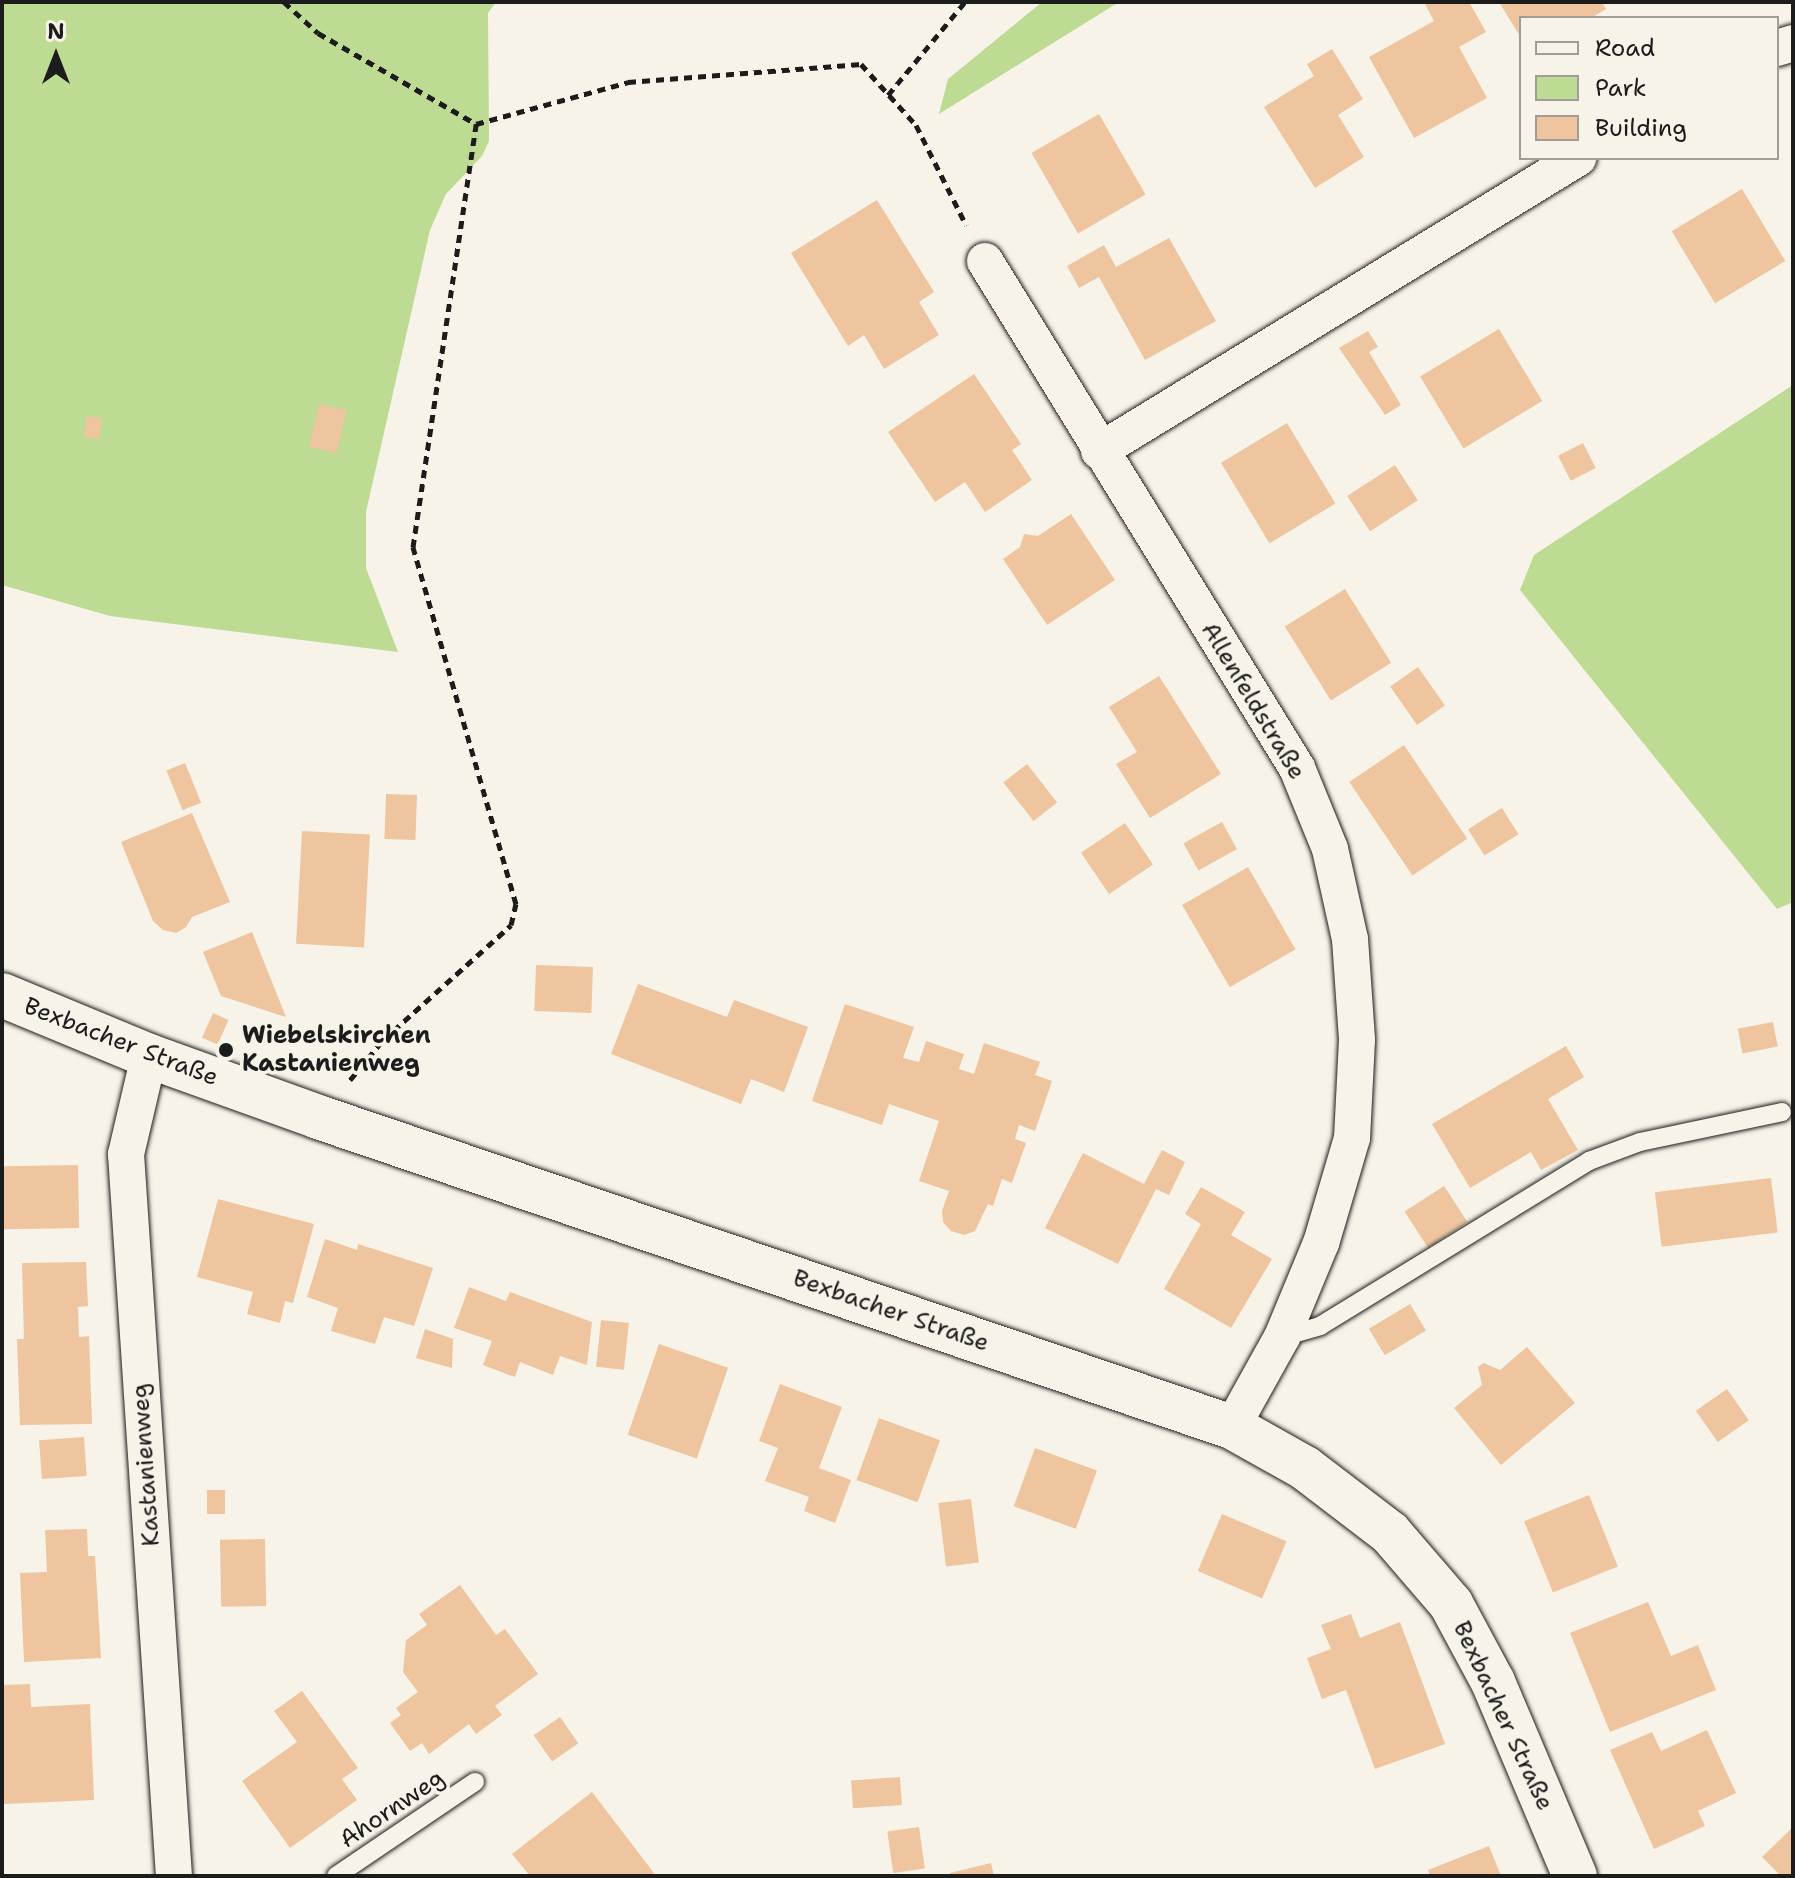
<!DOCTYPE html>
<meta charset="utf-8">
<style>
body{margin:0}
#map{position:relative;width:1795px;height:1878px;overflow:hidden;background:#f7f3e8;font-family:"Shantell Sans",sans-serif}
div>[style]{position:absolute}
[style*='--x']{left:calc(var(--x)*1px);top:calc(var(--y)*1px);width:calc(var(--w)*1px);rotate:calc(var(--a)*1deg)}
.green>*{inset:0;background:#bddb93}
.building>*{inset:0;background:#eec59e;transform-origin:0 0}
.path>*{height:5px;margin-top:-2.5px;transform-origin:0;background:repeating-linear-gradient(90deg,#1c1c1c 0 8px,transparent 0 14px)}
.roads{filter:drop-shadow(0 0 2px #1c1c1c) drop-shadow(0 0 2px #1c1c1c)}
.service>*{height:18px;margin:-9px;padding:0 9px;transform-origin:9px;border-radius:9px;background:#f7f3e8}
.minor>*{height:36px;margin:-18px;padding:0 18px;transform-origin:18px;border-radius:18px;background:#f7f3e8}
.tertiary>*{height:44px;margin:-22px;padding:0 22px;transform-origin:22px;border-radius:22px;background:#f7f3e8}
.dots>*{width:22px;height:22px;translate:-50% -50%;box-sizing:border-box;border:4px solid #f7f3e8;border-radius:50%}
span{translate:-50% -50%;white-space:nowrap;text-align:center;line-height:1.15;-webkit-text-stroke:7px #f7f3e8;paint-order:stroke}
.street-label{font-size:24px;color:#1c1c1c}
.poi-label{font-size:24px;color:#1c1c1c;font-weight:700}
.left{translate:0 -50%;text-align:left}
.frame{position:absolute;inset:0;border:4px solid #1c1c1c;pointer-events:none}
.legend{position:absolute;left:1519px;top:16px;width:260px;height:144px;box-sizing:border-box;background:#f7f3e8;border:2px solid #9f9d96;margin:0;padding:10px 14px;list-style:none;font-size:24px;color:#1c1c1c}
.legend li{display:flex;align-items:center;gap:16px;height:40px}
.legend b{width:40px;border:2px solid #9f9d96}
.north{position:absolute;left:16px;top:16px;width:80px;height:80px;-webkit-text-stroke:6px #f7f3e8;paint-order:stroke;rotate:0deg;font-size:22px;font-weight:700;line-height:32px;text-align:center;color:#1c1c1c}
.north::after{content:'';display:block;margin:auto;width:28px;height:36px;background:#1c1c1c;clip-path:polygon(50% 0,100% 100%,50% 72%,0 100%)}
</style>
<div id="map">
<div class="green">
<div style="clip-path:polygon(2px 2px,496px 2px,488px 13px,489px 141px,482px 156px,446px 194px,430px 230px,366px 512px,366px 568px,398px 652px,110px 616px,2px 585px)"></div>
<div style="clip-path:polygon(1042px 2px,1119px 2px,939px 114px,948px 79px)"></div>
<div style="clip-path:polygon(1793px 385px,1793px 902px,1777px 909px,1520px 590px,1534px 555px)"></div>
</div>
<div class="building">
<div style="clip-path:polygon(1428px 2px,1469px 2px,1486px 32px,1459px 47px,1487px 98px,1414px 138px,1369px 57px,1434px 21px,1425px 4px)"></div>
<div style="clip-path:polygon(1499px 2px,1602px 2px,1606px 9px,1591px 18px,1521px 18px,1521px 38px)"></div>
<div style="clip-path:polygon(1332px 49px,1363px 99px,1338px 115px,1364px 157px,1315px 188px,1264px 107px,1314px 76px,1307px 64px)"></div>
<div style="left:1099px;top:114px;width:93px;height:78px;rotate:60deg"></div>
<div style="left:1742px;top:189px;width:84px;height:82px;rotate:59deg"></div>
<div style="clip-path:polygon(877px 200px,934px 292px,919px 302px,939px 335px,884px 369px,864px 335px,848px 346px,791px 253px)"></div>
<div style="clip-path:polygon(1169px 238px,1216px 321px,1145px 360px,1099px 277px,1079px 288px,1067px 266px,1104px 245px,1116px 267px)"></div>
<div style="left:1499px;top:329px;width:84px;height:92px;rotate:59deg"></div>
<div style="clip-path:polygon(1368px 331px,1378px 347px,1369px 352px,1401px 405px,1385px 415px,1339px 348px)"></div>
<div style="clip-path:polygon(974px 374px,1021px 444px,1012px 450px,1032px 480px,985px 512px,965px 482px,935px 502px,888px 432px)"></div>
<div style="left:319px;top:404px;width:28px;height:44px;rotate:13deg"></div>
<div style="left:87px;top:416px;width:15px;height:21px;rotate:8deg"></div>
<div style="left:1287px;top:423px;width:94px;height:77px;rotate:59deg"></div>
<div style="left:1583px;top:443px;width:28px;height:28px;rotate:63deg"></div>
<div style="left:1395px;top:465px;width:42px;height:57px;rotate:57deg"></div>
<div style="clip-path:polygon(1071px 514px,1115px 580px,1047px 625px,1003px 559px,1020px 547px,1024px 534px,1038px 536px)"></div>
<div style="left:1345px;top:589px;width:87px;height:71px;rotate:58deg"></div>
<div style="left:1418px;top:667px;width:47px;height:34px;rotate:55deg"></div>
<div style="clip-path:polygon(1159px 676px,1221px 774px,1150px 818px,1116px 764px,1137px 752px,1109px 707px)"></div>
<div style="left:1404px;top:745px;width:113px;height:66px;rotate:56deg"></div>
<div style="left:185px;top:763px;width:43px;height:20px;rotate:68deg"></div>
<div style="left:1027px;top:764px;width:49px;height:30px;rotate:52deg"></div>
<div style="left:386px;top:794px;width:31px;height:45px;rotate:2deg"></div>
<div style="left:1502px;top:808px;width:31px;height:40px;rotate:58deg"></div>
<div style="clip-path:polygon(192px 813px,230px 902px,192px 917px,186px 927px,176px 933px,163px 930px,153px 921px,121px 842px)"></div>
<div style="left:1222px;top:822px;width:31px;height:44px;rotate:61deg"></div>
<div style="left:1125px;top:823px;width:50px;height:53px;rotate:56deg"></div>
<div style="left:302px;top:831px;width:68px;height:113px;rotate:3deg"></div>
<div style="left:1248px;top:867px;width:95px;height:76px;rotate:60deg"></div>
<div style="clip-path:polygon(252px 932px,286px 1017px,221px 996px,203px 952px)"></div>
<div style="left:536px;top:965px;width:57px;height:46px;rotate:2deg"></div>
<div style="clip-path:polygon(638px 984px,727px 1017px,734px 1000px,808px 1027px,784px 1092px,751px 1079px,741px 1104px,611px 1054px)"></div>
<div style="clip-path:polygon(845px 1004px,914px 1027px,903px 1058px,919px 1062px,926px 1041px,964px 1054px,959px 1069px,974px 1074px,984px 1043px,1040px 1062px,1035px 1075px,1052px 1081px,1035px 1131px,1019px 1125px,1015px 1139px,1026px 1143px,1012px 1183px,1002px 1179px,993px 1206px,988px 1204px,975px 1231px,964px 1235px,951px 1231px,943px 1222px,942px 1211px,949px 1191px,919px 1181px,939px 1121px,889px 1104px,882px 1125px,812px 1101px)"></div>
<div style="left:213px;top:1013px;width:17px;height:27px;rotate:24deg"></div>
<div style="left:1773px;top:1022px;width:25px;height:36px;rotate:79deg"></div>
<div style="clip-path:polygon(1566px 1046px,1584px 1077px,1548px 1099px,1578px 1150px,1541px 1170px,1531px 1152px,1470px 1188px,1432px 1124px)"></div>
<div style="clip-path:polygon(1162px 1150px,1185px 1162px,1169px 1195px,1156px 1189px,1118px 1264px,1045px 1228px,1083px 1153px,1144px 1184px)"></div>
<div style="left:78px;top:1165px;width:63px;height:75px;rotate:89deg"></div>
<div style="left:1771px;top:1178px;width:55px;height:117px;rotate:83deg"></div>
<div style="left:1444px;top:1186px;width:43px;height:47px;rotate:57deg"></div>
<div style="clip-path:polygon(1201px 1187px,1245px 1212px,1231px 1235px,1272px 1259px,1231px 1328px,1164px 1289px,1201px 1224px,1185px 1214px)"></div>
<div style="clip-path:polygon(218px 1199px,314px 1224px,293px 1303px,285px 1301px,280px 1323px,247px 1314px,253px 1292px,197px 1277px)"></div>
<div style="clip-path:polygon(325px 1239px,357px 1250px,358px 1244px,433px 1268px,414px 1326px,384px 1317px,375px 1344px,331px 1331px,338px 1308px,307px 1297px)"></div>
<div style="clip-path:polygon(86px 1262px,88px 1306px,78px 1307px,79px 1337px,89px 1336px,92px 1424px,20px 1425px,17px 1339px,24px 1339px,22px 1263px)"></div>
<div style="clip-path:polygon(469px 1287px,506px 1301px,510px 1292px,592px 1322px,587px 1365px,560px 1356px,553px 1375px,520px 1362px,515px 1377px,483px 1365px,492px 1341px,454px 1328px)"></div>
<div style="left:1410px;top:1304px;width:31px;height:48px;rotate:59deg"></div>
<div style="left:601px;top:1320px;width:28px;height:47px;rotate:6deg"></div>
<div style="clip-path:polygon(425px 1329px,453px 1339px,452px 1368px,416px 1358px)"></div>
<div style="left:659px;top:1344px;width:73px;height:96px;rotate:19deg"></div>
<div style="clip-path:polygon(1527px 1347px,1575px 1403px,1501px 1465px,1454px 1408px,1482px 1385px,1478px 1367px,1484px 1363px,1500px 1370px)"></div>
<div style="clip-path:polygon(780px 1384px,842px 1407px,819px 1468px,851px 1480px,835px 1523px,804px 1511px,809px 1497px,765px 1481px,778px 1448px,759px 1441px)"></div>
<div style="left:1727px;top:1389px;width:38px;height:38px;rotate:55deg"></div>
<div style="left:879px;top:1418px;width:65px;height:66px;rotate:20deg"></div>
<div style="left:84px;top:1437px;width:39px;height:45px;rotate:86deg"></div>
<div style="left:1035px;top:1448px;width:66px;height:62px;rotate:20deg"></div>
<div style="left:207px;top:1490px;width:18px;height:24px"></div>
<div style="left:1589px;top:1495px;width:77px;height:70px;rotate:68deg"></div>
<div style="left:971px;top:1499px;width:64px;height:33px;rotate:83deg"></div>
<div style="left:1222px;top:1514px;width:70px;height:62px;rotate:23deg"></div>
<div style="clip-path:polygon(87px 1529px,88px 1556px,95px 1556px,101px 1658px,24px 1662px,20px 1573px,47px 1572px,45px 1530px)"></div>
<div style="left:265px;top:1539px;width:67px;height:45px;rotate:89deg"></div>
<div style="clip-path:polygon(460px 1585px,496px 1635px,505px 1629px,538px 1674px,495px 1706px,502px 1715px,476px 1734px,469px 1724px,429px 1754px,422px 1743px,410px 1751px,390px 1723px,401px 1715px,396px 1708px,418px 1692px,403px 1672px,406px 1640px,427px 1625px,419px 1614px)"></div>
<div style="clip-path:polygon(1648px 1602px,1671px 1656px,1698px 1645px,1716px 1690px,1610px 1732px,1570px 1633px)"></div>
<div style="clip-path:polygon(1351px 1614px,1360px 1638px,1400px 1622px,1445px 1744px,1375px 1769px,1346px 1690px,1322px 1699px,1307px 1658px,1331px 1649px,1321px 1625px)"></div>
<div style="clip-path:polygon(30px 1684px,31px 1707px,90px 1704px,94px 1800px,4px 1804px,2px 1685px)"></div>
<div style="clip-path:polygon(302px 1691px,358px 1768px,342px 1779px,357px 1800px,290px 1848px,242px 1781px,297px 1742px,274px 1711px)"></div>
<div style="left:560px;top:1717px;width:32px;height:32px;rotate:55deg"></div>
<div style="clip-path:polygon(1707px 1730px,1736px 1793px,1698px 1811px,1705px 1826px,1654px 1849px,1610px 1750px,1652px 1732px,1661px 1751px)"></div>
<div style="left:900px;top:1777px;width:28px;height:49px;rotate:86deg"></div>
<div style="clip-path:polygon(592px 1792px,654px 1873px,650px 1876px,530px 1876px,512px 1854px)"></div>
<div style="left:919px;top:1827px;width:42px;height:32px;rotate:82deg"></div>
<div style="clip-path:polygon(1793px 1827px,1793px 1876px,1781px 1876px,1762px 1857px)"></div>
<div style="clip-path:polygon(1489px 1846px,1501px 1876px,1430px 1876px,1428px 1870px)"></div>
<div style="clip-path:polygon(991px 1863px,994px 1876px,951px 1876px,950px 1873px)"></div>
</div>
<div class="path">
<div style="--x:284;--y:2;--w:46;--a:42.4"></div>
<div style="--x:318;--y:33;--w:182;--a:29.9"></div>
<div style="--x:888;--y:95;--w:121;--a:-50.4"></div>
<div style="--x:350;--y:1080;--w:52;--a:-50.5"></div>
<div style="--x:383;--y:1040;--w:172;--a:-41.9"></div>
<div style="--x:511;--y:925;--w:22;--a:-77"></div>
<div style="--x:516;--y:904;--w:372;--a:-106.1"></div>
<div style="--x:413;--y:547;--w:428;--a:-81.5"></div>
<div style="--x:476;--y:124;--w:158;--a:-15.4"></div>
<div style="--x:628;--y:82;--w:234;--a:-4.4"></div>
<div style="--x:861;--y:64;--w:82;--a:48"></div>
<div style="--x:916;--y:125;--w:112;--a:63.4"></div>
</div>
<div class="roads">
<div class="service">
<div style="--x:1282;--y:1337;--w:40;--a:-16"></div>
<div style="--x:1320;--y:1326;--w:316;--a:-31.5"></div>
<div style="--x:1589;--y:1161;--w:54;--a:-20.4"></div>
<div style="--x:1640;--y:1142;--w:145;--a:-11.9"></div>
<div style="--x:336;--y:1876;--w:168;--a:-34.1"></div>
</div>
<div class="minor">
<div style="--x:1777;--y:48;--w:17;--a:-17"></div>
<div style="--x:985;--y:261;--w:595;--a:58.39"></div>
<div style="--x:1297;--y:768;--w:87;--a:67.8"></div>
<div style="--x:1330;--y:849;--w:92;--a:77.5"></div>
<div style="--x:1350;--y:939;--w:101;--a:86"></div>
<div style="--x:1357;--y:1040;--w:98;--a:92.9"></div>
<div style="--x:1352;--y:1138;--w:109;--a:106.4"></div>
<div style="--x:1321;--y:1243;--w:102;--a:112.5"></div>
<div style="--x:1282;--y:1337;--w:103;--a:119.1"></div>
<div style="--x:1099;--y:451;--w:562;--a:-31.45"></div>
<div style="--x:149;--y:1056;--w:101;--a:103.2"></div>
<div style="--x:126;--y:1154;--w:724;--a:86.2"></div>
</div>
<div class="tertiary">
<div style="--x:2;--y:995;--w:159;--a:22.5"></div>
<div style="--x:149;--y:1056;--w:180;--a:19.8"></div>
<div style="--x:318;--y:1117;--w:965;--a:18.74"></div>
<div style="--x:1232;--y:1427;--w:84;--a:29.3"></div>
<div style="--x:1305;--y:1468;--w:107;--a:37.4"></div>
<div style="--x:1390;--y:1533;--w:94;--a:49.3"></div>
<div style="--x:1451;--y:1604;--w:89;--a:61.7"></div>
<div style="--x:1493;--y:1682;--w:211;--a:67.1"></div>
</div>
</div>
<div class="dots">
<div style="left:226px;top:1050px;background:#1c1c1c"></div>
</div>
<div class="street-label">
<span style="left:1253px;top:701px;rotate:59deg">Allenfeldstraße</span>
<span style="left:121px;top:1042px;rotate:21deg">Bexbacher Straße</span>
<span style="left:891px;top:1311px;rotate:19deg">Bexbacher Straße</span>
<span style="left:146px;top:1465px;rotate:-94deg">Kastanienweg</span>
<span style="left:1503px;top:1716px;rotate:65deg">Bexbacher Straße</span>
<span style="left:392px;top:1809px;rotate:-34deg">Ahornweg</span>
</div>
<div class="poi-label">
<span class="left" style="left:242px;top:1050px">Wiebelskirchen<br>Kastanienweg</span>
</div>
<div class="frame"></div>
<ul class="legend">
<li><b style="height:10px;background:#f7f3e8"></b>Road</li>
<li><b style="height:22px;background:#bddb93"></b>Park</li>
<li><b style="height:22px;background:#eec59e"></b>Building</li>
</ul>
<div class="north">N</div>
</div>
